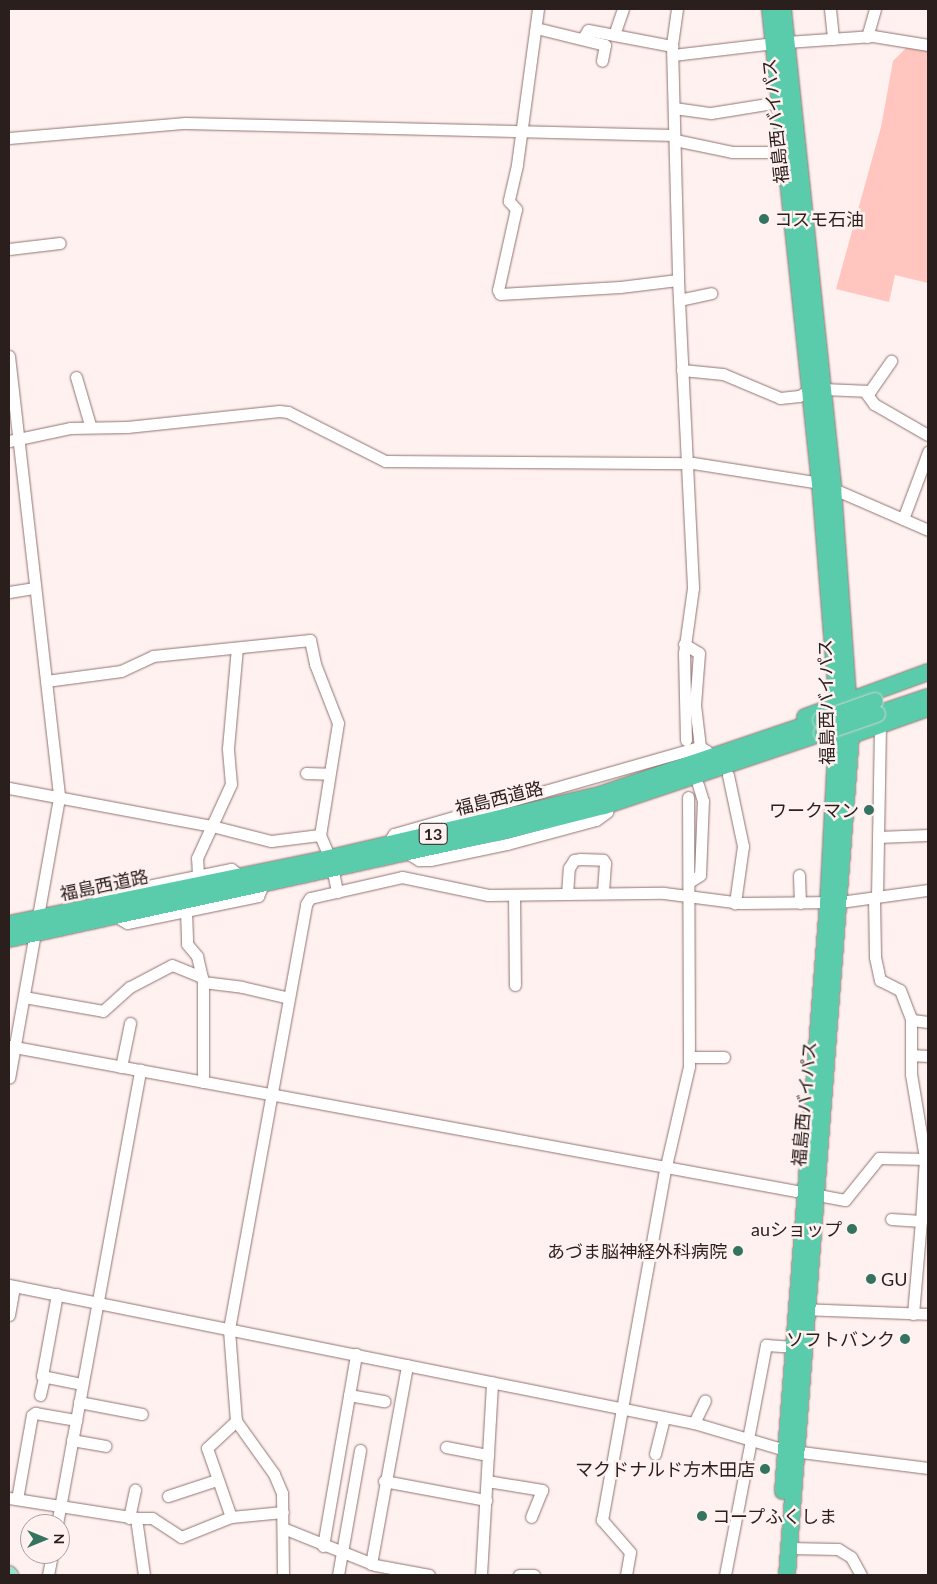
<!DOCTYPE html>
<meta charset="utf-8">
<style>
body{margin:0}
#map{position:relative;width:937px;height:1584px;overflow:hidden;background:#fef1ef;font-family:Lato,"Noto Sans JP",sans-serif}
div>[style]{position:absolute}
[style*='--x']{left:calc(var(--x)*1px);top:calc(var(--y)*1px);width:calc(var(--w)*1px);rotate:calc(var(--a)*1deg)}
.green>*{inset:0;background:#ffc5be}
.roads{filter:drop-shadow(0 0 1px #907471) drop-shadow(0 0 1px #907471)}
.minor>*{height:11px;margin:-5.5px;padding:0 5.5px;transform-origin:5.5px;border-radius:5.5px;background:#fff}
.major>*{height:14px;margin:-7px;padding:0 7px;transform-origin:7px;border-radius:7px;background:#9de0cd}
.highway>*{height:16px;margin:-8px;padding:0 8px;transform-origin:8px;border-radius:8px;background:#5bccab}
.bridges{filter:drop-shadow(0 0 1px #d4d2d2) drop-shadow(0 0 1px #d4d2d2)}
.highway-bridge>*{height:16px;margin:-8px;padding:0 8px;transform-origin:8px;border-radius:8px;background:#5bccab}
.dots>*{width:14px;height:14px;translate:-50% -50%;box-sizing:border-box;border:2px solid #fef1ef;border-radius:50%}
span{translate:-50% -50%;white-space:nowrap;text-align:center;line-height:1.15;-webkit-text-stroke:5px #fef1ef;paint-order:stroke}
.shield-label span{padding:1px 4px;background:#fef1ef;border:1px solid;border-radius:4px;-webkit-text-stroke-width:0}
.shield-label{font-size:16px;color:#2a1f1d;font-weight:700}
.street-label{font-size:18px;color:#2a1f1d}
.poi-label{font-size:18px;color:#2a1f1d}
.left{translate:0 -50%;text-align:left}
.right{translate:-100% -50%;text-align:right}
.frame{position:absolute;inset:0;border:10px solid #2a1f1d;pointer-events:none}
.north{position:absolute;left:20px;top:1514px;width:50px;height:50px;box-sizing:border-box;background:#fef1ef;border:1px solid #a99d9b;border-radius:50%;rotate:90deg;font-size:14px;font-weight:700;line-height:20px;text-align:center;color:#2a1f1d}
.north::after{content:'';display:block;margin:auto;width:18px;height:22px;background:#347360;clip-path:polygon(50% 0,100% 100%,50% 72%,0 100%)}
</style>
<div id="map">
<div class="green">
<div style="clip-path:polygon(909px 45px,928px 50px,928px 283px,895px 275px,889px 302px,836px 289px,881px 127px,893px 61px)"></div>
</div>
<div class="roads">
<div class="minor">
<div style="--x:538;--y:9;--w:157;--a:97.7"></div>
<div style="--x:517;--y:165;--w:37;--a:103"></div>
<div style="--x:509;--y:201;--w:11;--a:49"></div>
<div style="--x:516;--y:209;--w:83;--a:102.5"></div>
<div style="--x:498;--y:290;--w:4;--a:63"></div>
<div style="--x:500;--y:294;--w:120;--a:-3.3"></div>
<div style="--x:620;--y:287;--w:58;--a:-6.9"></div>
<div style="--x:677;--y:9;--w:37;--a:98"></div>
<div style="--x:672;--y:46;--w:234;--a:88.5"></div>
<div style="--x:678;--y:280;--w:308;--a:87.2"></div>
<div style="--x:693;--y:588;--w:66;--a:97.9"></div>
<div style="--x:684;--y:653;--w:87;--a:88.7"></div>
<div style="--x:830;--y:9;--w:30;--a:84"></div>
<div style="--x:536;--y:28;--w:71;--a:13.8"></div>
<div style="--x:605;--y:45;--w:16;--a:101"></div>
<div style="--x:615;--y:32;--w:24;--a:-71"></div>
<div style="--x:867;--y:37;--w:29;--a:-74"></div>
<div style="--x:583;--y:38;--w:9;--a:-58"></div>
<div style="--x:588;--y:30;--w:86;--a:10.8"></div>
<div style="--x:787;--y:42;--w:86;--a:-4"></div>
<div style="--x:873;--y:36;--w:56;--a:9.3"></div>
<div style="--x:673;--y:55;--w:102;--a:-6.8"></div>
<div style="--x:674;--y:108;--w:37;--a:8"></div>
<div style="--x:711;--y:113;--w:70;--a:-9.1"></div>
<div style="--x:9;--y:138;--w:177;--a:-4.9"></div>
<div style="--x:185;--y:123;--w:489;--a:1.4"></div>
<div style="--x:675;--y:140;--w:58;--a:11.9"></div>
<div style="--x:732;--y:152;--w:53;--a:0"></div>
<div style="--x:9;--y:249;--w:51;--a:-6.7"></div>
<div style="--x:679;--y:300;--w:33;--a:-12"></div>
<div style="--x:9;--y:356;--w:445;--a:83.5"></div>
<div style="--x:59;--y:798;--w:284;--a:100.1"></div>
<div style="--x:682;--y:370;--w:41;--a:5.6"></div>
<div style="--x:723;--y:374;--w:62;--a:22.8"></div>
<div style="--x:780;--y:398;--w:19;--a:-6"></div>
<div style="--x:799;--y:396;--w:13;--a:-29"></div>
<div style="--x:76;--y:377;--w:50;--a:73.7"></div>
<div style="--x:823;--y:389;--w:47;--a:2.4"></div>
<div style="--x:870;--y:391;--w:37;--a:-55"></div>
<div style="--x:866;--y:393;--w:14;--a:54"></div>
<div style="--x:874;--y:404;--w:62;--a:29.9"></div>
<div style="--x:9;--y:441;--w:62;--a:-12"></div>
<div style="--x:70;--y:428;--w:57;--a:-1"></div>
<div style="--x:127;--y:427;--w:153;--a:-6"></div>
<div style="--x:279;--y:411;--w:9;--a:6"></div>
<div style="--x:288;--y:412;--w:109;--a:26.8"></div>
<div style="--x:385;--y:461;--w:308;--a:0.4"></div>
<div style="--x:693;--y:463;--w:129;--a:8.9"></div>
<div style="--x:820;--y:483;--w:118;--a:23.5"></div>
<div style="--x:903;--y:519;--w:72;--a:-69.5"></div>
<div style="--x:9;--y:592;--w:26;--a:-9"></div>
<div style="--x:684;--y:644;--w:17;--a:31"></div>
<div style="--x:699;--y:653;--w:52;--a:94.4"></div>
<div style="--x:695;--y:705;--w:42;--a:83.2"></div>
<div style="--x:700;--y:747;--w:8;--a:30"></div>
<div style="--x:46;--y:681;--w:76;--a:-7.6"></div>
<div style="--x:121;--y:671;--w:35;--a:-25"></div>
<div style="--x:153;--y:656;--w:158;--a:-5.8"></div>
<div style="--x:310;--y:640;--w:25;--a:78"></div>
<div style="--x:315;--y:664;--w:63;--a:68.7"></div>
<div style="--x:338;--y:723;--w:113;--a:99.1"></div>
<div style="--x:306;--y:773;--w:23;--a:2"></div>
<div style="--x:728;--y:775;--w:73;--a:78.1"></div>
<div style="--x:743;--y:846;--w:58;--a:98"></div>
<div style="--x:9;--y:788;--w:207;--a:10.6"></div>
<div style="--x:212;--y:826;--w:61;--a:14.3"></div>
<div style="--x:271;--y:841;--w:49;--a:-7"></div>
<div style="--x:320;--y:835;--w:25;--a:67"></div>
<div style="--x:330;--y:858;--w:35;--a:78"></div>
<div style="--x:878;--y:837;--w:50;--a:-2.3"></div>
<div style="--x:387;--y:845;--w:13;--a:-58"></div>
<div style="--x:394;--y:834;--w:318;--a:-15.9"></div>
<div style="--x:409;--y:854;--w:12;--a:31"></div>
<div style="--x:419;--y:860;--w:11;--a:0"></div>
<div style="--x:430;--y:860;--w:79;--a:-11.7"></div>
<div style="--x:507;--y:844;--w:92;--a:-15.1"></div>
<div style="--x:596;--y:820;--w:14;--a:-36"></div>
<div style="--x:198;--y:875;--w:17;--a:-93"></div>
<div style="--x:197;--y:858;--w:81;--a:-65.3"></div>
<div style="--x:231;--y:784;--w:36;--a:-95"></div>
<div style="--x:228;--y:748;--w:100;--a:-84.9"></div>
<div style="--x:799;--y:875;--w:28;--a:88"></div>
<div style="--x:689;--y:882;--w:13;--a:-32"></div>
<div style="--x:700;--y:875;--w:74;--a:-87.7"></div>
<div style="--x:703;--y:801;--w:17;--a:-107"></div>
<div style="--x:567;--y:894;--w:26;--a:-86"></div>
<div style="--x:569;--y:868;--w:9;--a:-58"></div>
<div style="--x:574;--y:860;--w:6;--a:-9"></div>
<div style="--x:580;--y:859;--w:23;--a:2"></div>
<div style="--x:603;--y:860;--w:4;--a:56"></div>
<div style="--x:605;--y:863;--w:30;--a:94"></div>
<div style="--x:514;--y:895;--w:90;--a:89.4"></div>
<div style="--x:877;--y:897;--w:171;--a:-89"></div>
<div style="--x:874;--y:898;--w:59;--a:89"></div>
<div style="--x:875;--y:957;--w:24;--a:78"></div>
<div style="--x:880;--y:980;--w:22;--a:27"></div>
<div style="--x:900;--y:990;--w:30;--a:69"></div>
<div style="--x:911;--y:1018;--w:56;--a:90"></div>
<div style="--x:911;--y:1074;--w:85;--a:80.5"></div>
<div style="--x:925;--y:1158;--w:63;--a:93.6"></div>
<div style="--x:921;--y:1221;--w:30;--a:-176"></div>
<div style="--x:93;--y:908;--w:13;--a:-63"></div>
<div style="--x:99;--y:896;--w:135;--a:-11.6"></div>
<div style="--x:231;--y:869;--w:12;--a:35"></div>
<div style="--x:186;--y:910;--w:34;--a:88"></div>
<div style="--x:187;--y:944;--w:16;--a:50"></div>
<div style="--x:197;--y:956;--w:27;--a:77"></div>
<div style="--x:203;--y:982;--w:100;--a:90"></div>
<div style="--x:115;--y:916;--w:14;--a:30"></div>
<div style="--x:127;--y:923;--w:134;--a:-11.6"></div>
<div style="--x:258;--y:896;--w:12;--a:-66"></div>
<div style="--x:203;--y:982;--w:39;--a:7"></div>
<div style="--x:242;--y:987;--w:48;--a:13.2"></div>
<div style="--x:24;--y:997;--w:80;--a:10"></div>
<div style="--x:103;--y:1011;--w:36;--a:-42"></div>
<div style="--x:130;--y:987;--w:47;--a:-27.6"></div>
<div style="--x:172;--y:965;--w:32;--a:22"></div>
<div style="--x:912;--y:1020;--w:16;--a:7"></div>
<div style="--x:9;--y:1046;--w:850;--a:10.44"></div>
<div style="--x:845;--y:1200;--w:54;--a:-51"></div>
<div style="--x:879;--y:1158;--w:49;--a:1.2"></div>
<div style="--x:911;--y:1055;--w:17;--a:3"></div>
<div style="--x:689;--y:1057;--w:35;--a:0"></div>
<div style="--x:121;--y:1067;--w:45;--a:-78.4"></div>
<div style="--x:9;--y:1285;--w:699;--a:11.39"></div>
<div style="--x:694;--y:1423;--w:95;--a:16.5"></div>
<div style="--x:785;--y:1450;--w:144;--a:7.2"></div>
<div style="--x:57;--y:1294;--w:83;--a:100.4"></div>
<div style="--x:42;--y:1376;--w:41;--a:11.3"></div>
<div style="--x:800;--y:1309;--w:128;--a:2.2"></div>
<div style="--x:913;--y:1314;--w:93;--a:-85.1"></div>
<div style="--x:9;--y:1315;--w:29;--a:-80"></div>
<div style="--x:40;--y:1395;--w:18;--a:-77"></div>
<div style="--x:349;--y:1395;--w:36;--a:10"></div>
<div style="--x:79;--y:1402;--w:64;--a:10.8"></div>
<div style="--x:694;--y:1423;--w:25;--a:-64"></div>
<div style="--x:748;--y:1439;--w:96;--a:-79.2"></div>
<div style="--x:766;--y:1345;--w:27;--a:4"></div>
<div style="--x:72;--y:1440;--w:34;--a:10"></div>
<div style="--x:446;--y:1447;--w:43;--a:10.8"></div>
<div style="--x:655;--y:1454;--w:38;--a:-76"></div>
<div style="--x:384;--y:1481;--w:104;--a:10.6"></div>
<div style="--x:487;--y:1481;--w:56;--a:9.3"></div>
<div style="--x:542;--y:1490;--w:29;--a:112"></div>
<div style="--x:168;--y:1496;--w:52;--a:-18.1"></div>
<div style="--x:9;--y:1498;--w:129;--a:8.9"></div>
<div style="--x:136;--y:1518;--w:58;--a:82"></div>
<div style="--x:17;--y:1499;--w:85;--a:-79.9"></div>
<div style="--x:32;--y:1415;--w:4;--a:-34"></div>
<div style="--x:35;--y:1413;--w:42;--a:9.7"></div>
<div style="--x:231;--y:1517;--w:73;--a:-109.2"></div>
<div style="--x:207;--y:1448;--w:40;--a:-43"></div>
<div style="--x:129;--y:1518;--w:29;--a:-78"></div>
<div style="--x:136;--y:1518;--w:16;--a:0"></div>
<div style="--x:152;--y:1518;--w:35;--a:33"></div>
<div style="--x:181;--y:1537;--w:54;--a:-21.8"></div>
<div style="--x:231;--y:1517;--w:52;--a:-5.5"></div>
<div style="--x:57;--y:1524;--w:462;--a:-79.6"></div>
<div style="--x:283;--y:1528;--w:99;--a:21.9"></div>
<div style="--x:375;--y:1565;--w:55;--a:10.5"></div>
<div style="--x:323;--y:1546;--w:195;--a:-80.2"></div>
<div style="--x:789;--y:1548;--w:49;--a:1.2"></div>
<div style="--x:838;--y:1549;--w:15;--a:32"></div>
<div style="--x:851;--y:1557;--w:21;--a:61"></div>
<div style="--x:371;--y:1564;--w:202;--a:-79.7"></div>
<div style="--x:48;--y:1575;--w:21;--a:-79"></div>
<div style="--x:283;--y:1575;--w:82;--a:-90.7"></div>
<div style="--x:282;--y:1493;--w:21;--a:-113"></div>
<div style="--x:274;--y:1474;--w:65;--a:-125.6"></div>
<div style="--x:236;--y:1421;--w:92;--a:-94.4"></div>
<div style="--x:229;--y:1329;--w:432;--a:-79.7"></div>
<div style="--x:306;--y:904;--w:7;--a:-56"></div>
<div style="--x:310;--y:898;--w:94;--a:-12.9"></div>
<div style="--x:402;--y:877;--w:88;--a:11.8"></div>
<div style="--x:488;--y:895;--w:176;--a:-0.7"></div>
<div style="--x:664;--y:893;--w:78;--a:7.4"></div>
<div style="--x:741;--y:903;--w:99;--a:-0.6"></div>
<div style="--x:840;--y:902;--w:89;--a:-7.8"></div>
<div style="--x:338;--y:1575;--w:127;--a:-80"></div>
<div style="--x:481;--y:1575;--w:193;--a:-86.7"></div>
<div style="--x:519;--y:1575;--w:15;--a:0"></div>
<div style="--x:626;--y:1575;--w:23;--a:-80"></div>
<div style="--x:630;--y:1552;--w:43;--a:-131.2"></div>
<div style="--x:602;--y:1520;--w:360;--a:-79.8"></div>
<div style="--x:666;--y:1166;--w:103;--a:-77"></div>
<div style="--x:689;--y:1066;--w:269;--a:-90.2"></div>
<div style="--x:725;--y:1575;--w:137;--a:-79.1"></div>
</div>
<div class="major">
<div style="--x:9;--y:1573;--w:3;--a:45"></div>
</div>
<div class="highway">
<div style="--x:770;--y:9;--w:477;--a:84"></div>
<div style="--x:820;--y:483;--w:232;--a:85.5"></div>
<div style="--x:838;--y:714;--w:189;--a:93"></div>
<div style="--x:828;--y:903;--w:590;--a:94.38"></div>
<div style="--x:783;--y:9;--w:481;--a:84"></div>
<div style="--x:833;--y:487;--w:250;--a:85.9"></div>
<div style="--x:851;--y:736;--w:841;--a:94.36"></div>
<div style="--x:877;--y:714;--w:54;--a:-18.4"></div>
<div style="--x:805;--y:717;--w:131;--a:-20.1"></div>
<div style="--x:841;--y:739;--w:92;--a:-19.6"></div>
<div style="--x:9;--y:924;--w:328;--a:-11.6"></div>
<div style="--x:330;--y:858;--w:279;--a:-13.2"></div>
<div style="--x:602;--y:794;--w:231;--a:-18.7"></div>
<div style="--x:9;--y:939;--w:499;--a:-12.3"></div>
<div style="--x:497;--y:833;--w:110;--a:-14.2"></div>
<div style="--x:604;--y:806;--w:230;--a:-18.5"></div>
</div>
</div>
<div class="bridges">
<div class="highway-bridge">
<div style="--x:821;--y:720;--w:57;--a:-19.4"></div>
<div style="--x:822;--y:733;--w:58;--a:-19.1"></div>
</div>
</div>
<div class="dots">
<div style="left:764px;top:219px;background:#347360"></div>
<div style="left:869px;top:810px;background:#347360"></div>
<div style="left:852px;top:1229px;background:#347360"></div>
<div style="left:738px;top:1251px;background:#347360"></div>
<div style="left:871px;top:1279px;background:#347360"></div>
<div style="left:905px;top:1339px;background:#347360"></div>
<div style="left:765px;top:1469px;background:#347360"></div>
<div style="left:702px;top:1516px;background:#347360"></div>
</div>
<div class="shield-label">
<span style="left:433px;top:834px">13</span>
</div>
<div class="street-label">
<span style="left:775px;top:121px;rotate:-96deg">福島西バイパス</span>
<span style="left:826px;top:702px;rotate:-91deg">福島西バイパス</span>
<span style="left:499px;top:798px;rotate:-14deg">福島西道路</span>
<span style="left:104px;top:885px;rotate:-12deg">福島西道路</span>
<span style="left:804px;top:1104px;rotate:-85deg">福島西バイパス</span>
</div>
<div class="poi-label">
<span class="left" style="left:774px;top:219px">コスモ石油</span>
<span class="right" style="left:859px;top:810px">ワークマン</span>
<span class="right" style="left:842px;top:1229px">auショップ</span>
<span class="right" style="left:727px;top:1251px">あづま脳神経外科病院</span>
<span class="left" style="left:881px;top:1279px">GU</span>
<span class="right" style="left:895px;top:1339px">ソフトバンク</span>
<span class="right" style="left:755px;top:1469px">マクドナルド方木田店</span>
<span class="left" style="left:712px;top:1516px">コープふくしま</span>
</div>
<div class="frame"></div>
<div class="north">N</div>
</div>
